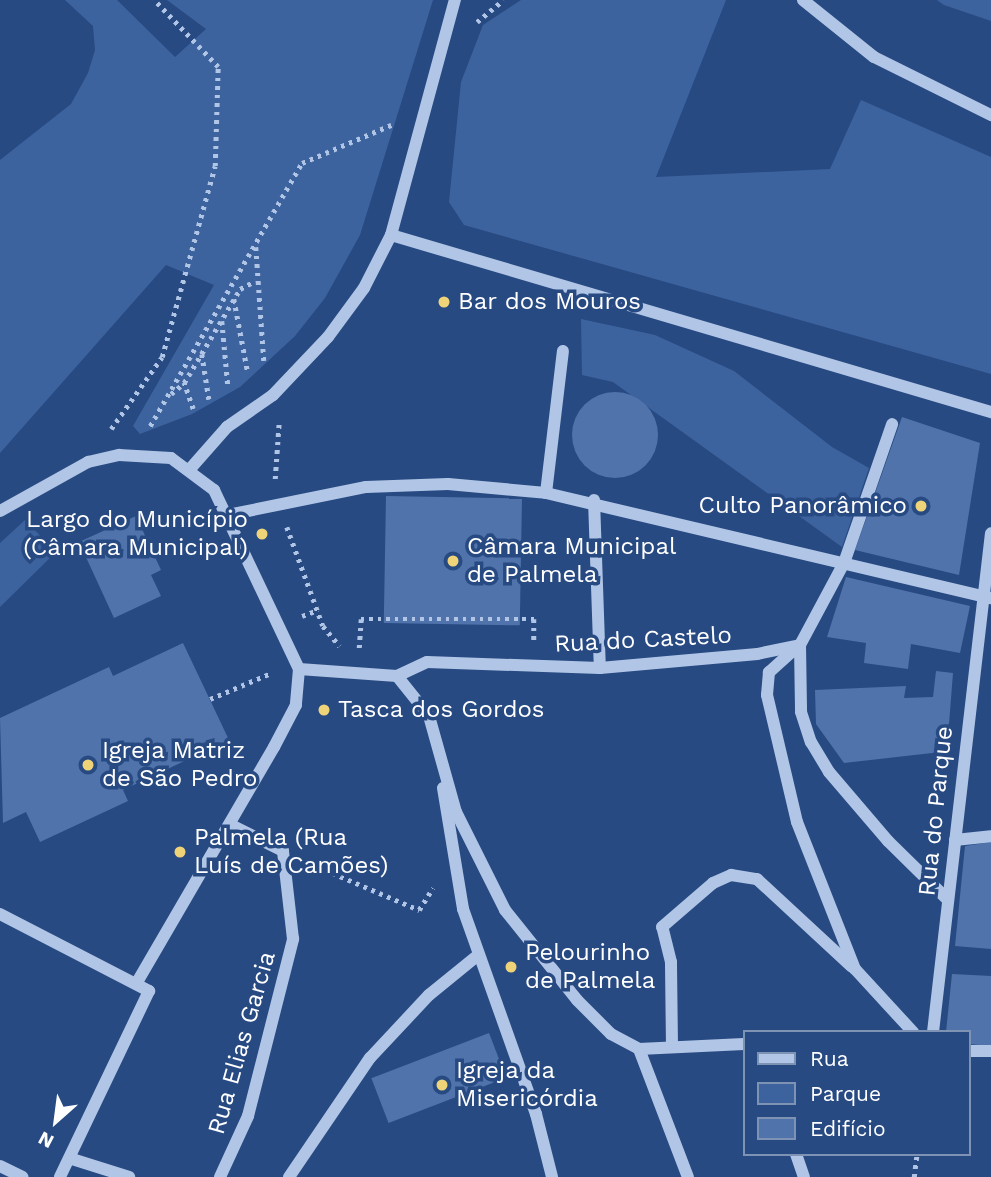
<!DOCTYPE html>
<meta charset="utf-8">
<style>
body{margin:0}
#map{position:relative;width:991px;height:1177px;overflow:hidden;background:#284a82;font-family:"Work Sans",sans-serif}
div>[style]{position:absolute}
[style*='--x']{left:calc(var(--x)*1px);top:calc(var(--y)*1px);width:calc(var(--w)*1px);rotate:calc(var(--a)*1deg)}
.green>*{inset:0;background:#3d639f}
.building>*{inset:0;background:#5173ab;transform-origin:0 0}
.round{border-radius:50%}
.path>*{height:4.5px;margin-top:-2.25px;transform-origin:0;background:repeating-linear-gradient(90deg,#b1c6e6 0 3.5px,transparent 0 8.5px)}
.minor>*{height:12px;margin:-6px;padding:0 6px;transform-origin:6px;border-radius:6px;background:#b1c6e6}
.dots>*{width:19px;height:19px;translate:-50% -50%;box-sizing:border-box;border:4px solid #284a82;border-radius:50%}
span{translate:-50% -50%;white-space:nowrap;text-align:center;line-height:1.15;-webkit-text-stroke:7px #284a82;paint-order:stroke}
.poi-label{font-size:24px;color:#fff}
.left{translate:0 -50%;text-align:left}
.right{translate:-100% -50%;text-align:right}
.street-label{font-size:24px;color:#fff}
.legend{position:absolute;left:743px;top:1030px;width:228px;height:126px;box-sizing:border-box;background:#284a82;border:2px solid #7e92b4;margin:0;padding:9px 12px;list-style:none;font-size:21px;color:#fff}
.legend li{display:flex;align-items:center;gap:14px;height:35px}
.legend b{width:35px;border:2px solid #7e92b4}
.north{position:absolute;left:21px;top:1086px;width:70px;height:70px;-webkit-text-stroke:5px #284a82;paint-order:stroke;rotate:208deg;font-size:19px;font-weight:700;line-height:28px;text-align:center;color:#fff}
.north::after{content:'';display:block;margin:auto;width:24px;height:32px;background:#fff;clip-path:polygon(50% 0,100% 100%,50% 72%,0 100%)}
</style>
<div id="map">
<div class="green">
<div style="clip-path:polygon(65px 0,117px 0,175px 57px,206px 29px,167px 0,433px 0,360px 235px,325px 298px,295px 336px,240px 387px,192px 414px,140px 434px,133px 426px,214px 285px,166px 265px,0 453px,0 160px,71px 104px,88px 73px,95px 50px,93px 26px)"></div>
<div style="clip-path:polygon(521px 0,726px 0,656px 177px,830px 169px,861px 100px,991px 157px,991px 374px,464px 225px,449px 202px,461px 82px,483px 25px)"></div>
<div style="clip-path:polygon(937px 0,991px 0,991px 21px,944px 5px)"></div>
<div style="clip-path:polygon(581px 319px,655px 335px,734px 371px,832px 447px,869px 468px,842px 547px,613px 382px,582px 375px)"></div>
<div style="clip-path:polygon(25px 520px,56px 552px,0 607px,0 543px)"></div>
</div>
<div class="building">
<div class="round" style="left:572px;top:392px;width:86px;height:86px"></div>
<div style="clip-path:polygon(902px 417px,980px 443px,959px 575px,855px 550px)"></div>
<div style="left:386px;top:496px;width:136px;height:127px;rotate:1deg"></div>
<div style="clip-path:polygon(136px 516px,161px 570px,151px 575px,161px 596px,114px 618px,79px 542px)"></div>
<div style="clip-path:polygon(846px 577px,970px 606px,960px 653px,911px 644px,908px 669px,864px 663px,866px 643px,827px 637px)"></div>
<div style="clip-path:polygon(183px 643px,229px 740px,123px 790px,128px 801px,40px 842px,26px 812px,3px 823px,0 718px,109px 667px,113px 676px)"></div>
<div style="clip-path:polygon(936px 671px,953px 673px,948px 737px,940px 736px,941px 752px,844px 763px,816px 724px,815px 690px,906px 686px,904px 698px,933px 697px)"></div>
<div style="clip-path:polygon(991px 842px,991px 949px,955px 946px,965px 846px)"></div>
<div style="clip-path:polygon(952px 974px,991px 976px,991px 1046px,968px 1044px,968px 1032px,946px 1032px)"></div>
<div style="left:489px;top:1033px;width:48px;height:126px;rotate:69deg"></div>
</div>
<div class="path">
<div style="--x:477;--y:22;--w:34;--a:-40"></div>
<div style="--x:256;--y:247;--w:114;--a:86"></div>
<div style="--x:234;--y:299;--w:75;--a:79.3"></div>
<div style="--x:222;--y:321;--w:65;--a:84.7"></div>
<div style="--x:202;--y:354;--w:46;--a:81.2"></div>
<div style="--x:171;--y:394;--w:17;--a:-40"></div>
<div style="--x:193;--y:409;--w:28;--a:-109"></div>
<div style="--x:184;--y:383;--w:109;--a:-59.2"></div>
<div style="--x:240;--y:289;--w:17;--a:-28"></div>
<div style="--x:150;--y:426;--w:304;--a:-60"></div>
<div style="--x:302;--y:163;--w:97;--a:-23.1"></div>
<div style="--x:111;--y:429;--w:88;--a:-54.7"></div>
<div style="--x:162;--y:357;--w:198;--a:-74.5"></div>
<div style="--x:215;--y:166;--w:99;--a:-88.3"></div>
<div style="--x:218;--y:67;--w:93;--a:-133.7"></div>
<div style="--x:275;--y:479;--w:57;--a:-86"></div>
<div style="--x:287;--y:527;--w:105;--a:70"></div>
<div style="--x:323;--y:626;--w:26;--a:50"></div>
<div style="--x:302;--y:616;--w:17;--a:-21"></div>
<div style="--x:359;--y:648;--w:29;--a:-86"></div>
<div style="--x:361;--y:619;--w:173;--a:0"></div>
<div style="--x:534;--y:619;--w:21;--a:90"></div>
<div style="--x:210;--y:699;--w:64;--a:-23"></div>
<div style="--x:309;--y:863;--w:120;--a:23.1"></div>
<div style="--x:419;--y:910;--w:26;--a:-58"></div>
<div style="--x:914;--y:1177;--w:23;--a:-83"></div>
</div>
<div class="minor">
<div style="--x:803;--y:0;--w:91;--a:38.8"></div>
<div style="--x:874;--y:57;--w:131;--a:26.4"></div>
<div style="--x:391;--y:235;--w:626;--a:16.44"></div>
<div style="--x:190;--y:469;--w:56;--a:-48.6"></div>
<div style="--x:227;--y:427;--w:56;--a:-34.8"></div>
<div style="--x:273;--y:395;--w:80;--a:-46.5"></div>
<div style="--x:328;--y:337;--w:61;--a:-53.7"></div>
<div style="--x:364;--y:288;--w:59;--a:-63"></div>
<div style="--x:391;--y:235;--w:244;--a:-74.8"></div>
<div style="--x:546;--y:493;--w:143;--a:-83.2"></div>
<div style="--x:594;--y:500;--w:168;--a:88"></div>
<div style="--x:0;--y:511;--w:101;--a:-29.1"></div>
<div style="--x:88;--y:462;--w:32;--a:-13"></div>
<div style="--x:119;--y:455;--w:52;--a:3.3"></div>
<div style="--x:171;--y:458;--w:54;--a:36.7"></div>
<div style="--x:214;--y:490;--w:198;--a:64.6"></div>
<div style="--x:299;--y:669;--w:36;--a:95"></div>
<div style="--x:296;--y:705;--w:47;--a:117.6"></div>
<div style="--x:274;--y:747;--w:272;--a:120.2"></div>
<div style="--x:228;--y:515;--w:141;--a:-11.5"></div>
<div style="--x:366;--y:487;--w:82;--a:-2.1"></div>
<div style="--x:448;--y:484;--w:98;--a:5.2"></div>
<div style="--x:546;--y:493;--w:457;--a:13.3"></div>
<div style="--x:800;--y:645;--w:67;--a:89.1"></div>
<div style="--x:801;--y:712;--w:32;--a:72"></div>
<div style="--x:811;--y:742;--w:35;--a:59"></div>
<div style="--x:829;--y:772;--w:91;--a:49.5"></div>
<div style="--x:888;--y:841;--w:84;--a:44.5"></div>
<div style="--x:797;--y:647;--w:38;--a:138"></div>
<div style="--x:769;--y:672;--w:23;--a:95"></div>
<div style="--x:767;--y:695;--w:130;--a:76.7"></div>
<div style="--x:797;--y:822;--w:158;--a:68.5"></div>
<div style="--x:855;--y:969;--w:86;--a:47.4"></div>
<div style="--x:299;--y:669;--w:98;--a:4.1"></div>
<div style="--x:397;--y:676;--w:33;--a:-25"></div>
<div style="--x:427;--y:662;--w:173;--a:2"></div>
<div style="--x:600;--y:668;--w:158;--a:-5.1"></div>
<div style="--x:757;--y:654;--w:44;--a:-11.8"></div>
<div style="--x:800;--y:645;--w:93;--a:-61.8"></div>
<div style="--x:844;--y:563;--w:147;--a:-70.9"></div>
<div style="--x:397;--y:676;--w:51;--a:51.3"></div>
<div style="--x:429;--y:716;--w:100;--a:74.3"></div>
<div style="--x:456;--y:812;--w:110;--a:63.4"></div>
<div style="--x:505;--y:910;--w:115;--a:51.3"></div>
<div style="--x:577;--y:1000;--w:48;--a:45"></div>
<div style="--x:611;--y:1034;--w:32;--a:28"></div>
<div style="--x:639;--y:1049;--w:137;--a:69.1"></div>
<div style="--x:443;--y:788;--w:123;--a:80.6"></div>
<div style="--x:463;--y:909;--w:218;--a:70.4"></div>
<div style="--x:536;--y:1114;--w:65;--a:75.7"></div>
<div style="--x:955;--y:840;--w:36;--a:-6"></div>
<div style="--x:0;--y:914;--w:168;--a:27.3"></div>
<div style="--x:149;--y:991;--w:206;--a:115.6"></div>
<div style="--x:933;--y:1032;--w:502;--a:-83.37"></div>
<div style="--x:672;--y:1047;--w:85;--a:-90.7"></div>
<div style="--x:671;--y:962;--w:36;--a:-104"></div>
<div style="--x:662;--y:927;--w:67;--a:-40.8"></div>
<div style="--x:713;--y:883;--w:20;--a:-24"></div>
<div style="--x:731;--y:875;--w:26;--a:9"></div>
<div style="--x:757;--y:879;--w:129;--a:42.8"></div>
<div style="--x:639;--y:1049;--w:105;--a:-2.7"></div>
<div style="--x:968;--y:1051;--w:23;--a:0"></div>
<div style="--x:796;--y:1154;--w:24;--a:71"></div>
<div style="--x:72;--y:1159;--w:60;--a:17.5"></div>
<div style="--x:0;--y:1166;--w:25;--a:26"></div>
<div style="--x:220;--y:1177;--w:67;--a:-65.3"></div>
<div style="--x:248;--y:1116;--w:183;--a:-75.7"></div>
<div style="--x:293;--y:939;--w:89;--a:-96.5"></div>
<div style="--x:283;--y:851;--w:58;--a:-153.4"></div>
<div style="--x:289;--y:1177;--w:144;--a:-55.8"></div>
<div style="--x:370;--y:1058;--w:86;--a:-46.9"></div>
<div style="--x:429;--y:995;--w:62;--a:-39.1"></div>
</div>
<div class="dots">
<div style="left:444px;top:302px;background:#eed378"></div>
<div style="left:921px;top:506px;background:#eed378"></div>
<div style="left:262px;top:534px;background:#eed378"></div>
<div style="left:453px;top:561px;background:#eed378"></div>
<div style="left:324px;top:710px;background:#eed378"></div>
<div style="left:88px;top:765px;background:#eed378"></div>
<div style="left:180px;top:852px;background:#eed378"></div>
<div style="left:511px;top:967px;background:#eed378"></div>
<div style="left:442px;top:1085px;background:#eed378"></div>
</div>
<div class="poi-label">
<span class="left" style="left:458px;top:302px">Bar dos Mouros</span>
<span class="right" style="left:907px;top:506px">Culto Panorâmico</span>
<span class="right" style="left:248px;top:534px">Largo do Município<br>(Câmara Municipal)</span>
<span class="left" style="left:467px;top:561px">Câmara Municipal<br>de Palmela</span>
<span class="left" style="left:338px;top:710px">Tasca dos Gordos</span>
<span class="left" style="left:102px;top:765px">Igreja Matriz<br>de São Pedro</span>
<span class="left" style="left:194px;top:852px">Palmela (Rua<br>Luís de Camões)</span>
<span class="left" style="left:525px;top:967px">Pelourinho<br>de Palmela</span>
<span class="left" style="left:456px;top:1085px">Igreja da<br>Misericórdia</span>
</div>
<div class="street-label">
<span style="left:643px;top:640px;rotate:-3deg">Rua do Castelo</span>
<span style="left:936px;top:811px;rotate:-84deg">Rua do Parque</span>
<span style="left:242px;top:1043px;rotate:-74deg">Rua Elias Garcia</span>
</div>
<ul class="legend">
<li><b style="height:9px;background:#b1c6e6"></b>Rua</li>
<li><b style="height:19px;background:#3d639f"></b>Parque</li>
<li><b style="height:19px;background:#5173ab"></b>Edifício</li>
</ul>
<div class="north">N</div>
</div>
